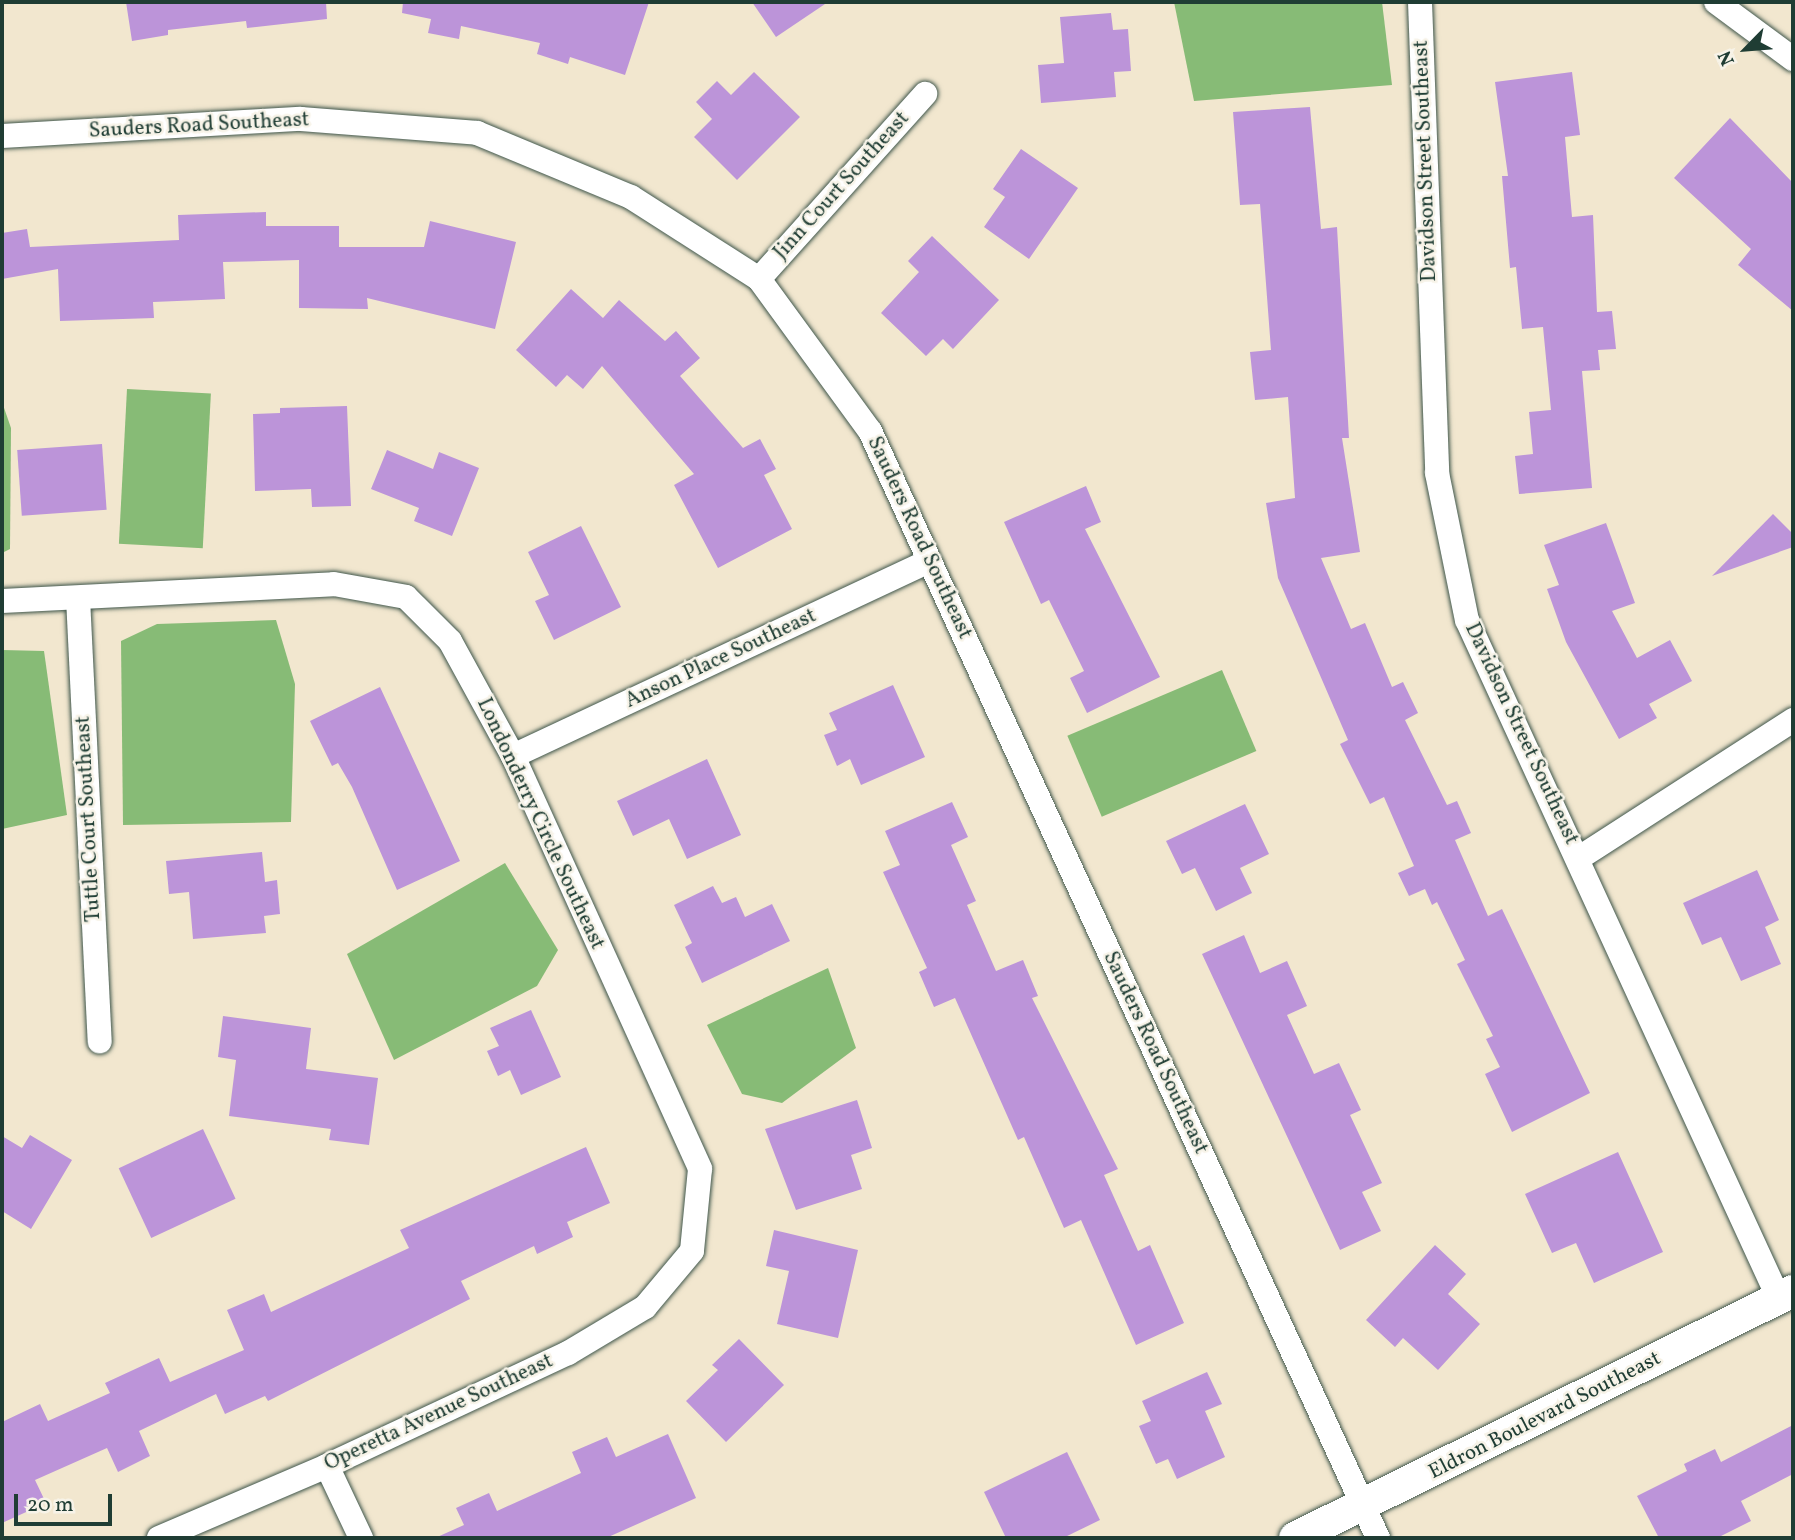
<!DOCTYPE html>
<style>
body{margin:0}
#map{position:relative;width:1795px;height:1540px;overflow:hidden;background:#f2e7cf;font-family:Vollkorn,serif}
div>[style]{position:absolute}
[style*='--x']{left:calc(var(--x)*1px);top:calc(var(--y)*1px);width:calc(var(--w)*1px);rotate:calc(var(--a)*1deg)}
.forest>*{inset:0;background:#87bb76;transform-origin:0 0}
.building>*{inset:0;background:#bc94d9;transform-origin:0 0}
.roads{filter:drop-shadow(0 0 2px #3f564b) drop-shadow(0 0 2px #3f564b)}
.minor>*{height:24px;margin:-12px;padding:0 12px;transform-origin:12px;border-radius:12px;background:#fff}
.tertiary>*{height:32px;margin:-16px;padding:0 16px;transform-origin:16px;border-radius:16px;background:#fff}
span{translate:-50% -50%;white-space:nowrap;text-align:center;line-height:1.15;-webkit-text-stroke:5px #f7f3e8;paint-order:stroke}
.street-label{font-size:21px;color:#1f3d34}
.frame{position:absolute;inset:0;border:4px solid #1f3d34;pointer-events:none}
.north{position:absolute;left:1711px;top:14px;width:70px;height:70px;-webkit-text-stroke:5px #f7f3e8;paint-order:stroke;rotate:245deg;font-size:19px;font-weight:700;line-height:28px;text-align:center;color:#1f3d34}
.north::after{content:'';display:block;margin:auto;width:24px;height:32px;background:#1f3d34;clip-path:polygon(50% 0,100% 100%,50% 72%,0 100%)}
.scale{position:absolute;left:14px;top:1494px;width:98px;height:32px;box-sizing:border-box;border:4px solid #1f3d34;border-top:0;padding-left:9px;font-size:21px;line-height:24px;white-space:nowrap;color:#1f3d34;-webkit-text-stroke:5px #f7f3e8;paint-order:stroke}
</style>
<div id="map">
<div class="forest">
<div style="clip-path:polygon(1174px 2px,1382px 2px,1392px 85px,1194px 101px)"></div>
<div style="left:127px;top:389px;width:84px;height:155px;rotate:3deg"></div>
<div style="clip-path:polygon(2px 402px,11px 428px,10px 549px,2px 553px)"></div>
<div style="clip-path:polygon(276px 620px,295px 684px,291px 822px,123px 825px,121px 641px,157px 624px)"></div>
<div style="clip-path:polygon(2px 650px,44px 651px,67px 815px,2px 829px)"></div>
<div style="left:1222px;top:670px;width:88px;height:168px;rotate:67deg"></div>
<div style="clip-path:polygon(505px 863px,558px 950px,537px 986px,394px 1060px,347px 954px)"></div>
<div style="clip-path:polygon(828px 968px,856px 1048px,782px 1103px,742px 1094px,707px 1025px)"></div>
</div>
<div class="building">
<div style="clip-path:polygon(126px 2px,326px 2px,327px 19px,247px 28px,246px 21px,168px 30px,168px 35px,132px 41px)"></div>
<div style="clip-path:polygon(403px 2px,649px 2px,625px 75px,570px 57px,568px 64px,537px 54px,540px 43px,461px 26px,459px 39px,428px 33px,431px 19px,402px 13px)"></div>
<div style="clip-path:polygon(752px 2px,828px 2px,776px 37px)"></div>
<div style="clip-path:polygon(1111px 13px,1113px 30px,1128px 29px,1131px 71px,1114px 72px,1116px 97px,1041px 103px,1038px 65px,1064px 63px,1060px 17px)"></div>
<div style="clip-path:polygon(754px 72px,800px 117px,737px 180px,694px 137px,712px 119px,696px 102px,717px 81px,731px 95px)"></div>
<div style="clip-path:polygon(1572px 72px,1580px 135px,1565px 137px,1572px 217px,1593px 215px,1597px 312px,1612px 311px,1616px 349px,1598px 350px,1600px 370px,1582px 371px,1592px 488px,1519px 494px,1515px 456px,1533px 454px,1529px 412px,1551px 410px,1543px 327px,1522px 329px,1516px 267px,1510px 268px,1502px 176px,1508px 176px,1495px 82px)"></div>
<div style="clip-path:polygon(1310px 107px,1321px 229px,1337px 227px,1349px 438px,1342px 438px,1360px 552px,1321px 558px,1351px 629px,1365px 623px,1392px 687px,1403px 682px,1418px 713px,1405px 720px,1447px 805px,1457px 801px,1471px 833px,1455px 840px,1488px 916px,1502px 909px,1590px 1093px,1512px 1132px,1485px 1074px,1500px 1067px,1486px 1039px,1493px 1036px,1457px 964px,1465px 960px,1437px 902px,1432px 905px,1425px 889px,1409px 896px,1398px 873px,1414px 866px,1384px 797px,1370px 804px,1340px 744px,1348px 740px,1278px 578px,1266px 503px,1295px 498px,1288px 397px,1255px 400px,1250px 352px,1271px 350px,1260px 204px,1240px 205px,1233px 112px)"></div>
<div style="clip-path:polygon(1730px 118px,1793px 183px,1793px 311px,1738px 265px,1751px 249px,1674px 178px)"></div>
<div style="clip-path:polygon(1021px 149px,1078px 188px,1029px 259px,984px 227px,1005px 197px,993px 189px)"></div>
<div style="clip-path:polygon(266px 212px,266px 226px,339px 226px,339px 247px,424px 247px,430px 221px,516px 242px,495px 329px,367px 298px,368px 309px,299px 308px,299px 260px,223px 262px,225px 299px,153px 302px,154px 318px,60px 321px,58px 269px,2px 279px,2px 233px,27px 229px,30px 247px,179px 240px,178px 215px)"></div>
<div style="clip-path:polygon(932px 236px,999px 300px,953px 349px,943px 339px,926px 356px,881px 313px,919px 272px,908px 261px)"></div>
<div style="clip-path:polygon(571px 289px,603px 318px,619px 300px,665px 341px,676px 331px,700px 358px,680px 376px,743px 448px,760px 439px,776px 469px,764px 475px,792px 529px,718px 568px,674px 485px,694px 474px,602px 366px,583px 389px,567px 375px,556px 387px,516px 350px)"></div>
<div style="clip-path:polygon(347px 406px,351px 506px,312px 507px,311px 489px,255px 491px,253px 414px,280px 413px,280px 408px)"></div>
<div style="left:102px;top:444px;width:66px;height:85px;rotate:86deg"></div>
<div style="clip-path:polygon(387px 450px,433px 469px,439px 452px,479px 468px,452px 536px,414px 521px,419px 508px,371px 489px)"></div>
<div style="clip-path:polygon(1086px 486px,1101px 522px,1085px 529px,1160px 677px,1087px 713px,1070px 678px,1084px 671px,1049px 600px,1041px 604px,1004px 522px)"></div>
<div style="clip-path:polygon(1773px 514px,1793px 534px,1793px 547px,1712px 576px)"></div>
<div style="clip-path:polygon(1606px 523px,1635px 603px,1612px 611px,1637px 658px,1670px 640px,1692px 681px,1649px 704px,1657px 718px,1619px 739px,1566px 642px,1547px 589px,1559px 585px,1544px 545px)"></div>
<div style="clip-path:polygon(581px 526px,621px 607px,554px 640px,535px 601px,549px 595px,528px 552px)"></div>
<div style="clip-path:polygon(893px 685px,925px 757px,861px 785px,850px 759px,837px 766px,824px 735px,837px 730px,829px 713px)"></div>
<div style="clip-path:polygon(380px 687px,460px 861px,397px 890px,352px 787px,338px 763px,332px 766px,310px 721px)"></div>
<div style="clip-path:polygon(707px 759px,741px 835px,687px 859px,669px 819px,633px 836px,617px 801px)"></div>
<div style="clip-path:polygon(952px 802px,968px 837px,951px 845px,976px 901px,967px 905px,996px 971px,1023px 960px,1038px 996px,1032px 998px,1118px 1169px,1104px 1175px,1138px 1251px,1150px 1245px,1184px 1323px,1136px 1345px,1081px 1220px,1064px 1228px,1024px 1137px,1018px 1140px,955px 998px,934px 1007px,919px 972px,927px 968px,883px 872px,900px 865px,885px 831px)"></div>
<div style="clip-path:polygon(1245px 804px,1269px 854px,1240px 868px,1252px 893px,1216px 911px,1195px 868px,1182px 874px,1166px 841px)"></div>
<div style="clip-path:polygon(262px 852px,265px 882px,277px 880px,280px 914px,264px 916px,266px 933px,193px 939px,189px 892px,169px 894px,166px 861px)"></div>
<div style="clip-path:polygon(1757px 870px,1779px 920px,1765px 927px,1781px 964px,1741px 981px,1721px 937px,1702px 945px,1683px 903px)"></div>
<div style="clip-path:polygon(713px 886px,722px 903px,736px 897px,745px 917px,772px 904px,790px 941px,702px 983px,685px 947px,692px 943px,674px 905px)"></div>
<div style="clip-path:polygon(1244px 935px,1260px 973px,1287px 961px,1307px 1006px,1287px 1015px,1314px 1074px,1339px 1063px,1361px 1110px,1350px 1115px,1382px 1183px,1362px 1192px,1381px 1231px,1340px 1250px,1202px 954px)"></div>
<div style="clip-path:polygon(531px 1010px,561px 1077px,521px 1095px,510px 1070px,498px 1076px,487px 1051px,499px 1046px,490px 1028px)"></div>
<div style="clip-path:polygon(223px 1016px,311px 1028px,306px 1069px,378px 1078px,369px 1145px,329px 1140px,331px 1129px,229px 1116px,236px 1060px,218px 1057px)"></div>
<div style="clip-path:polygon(857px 1100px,872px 1148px,851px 1155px,862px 1189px,796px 1210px,765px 1129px)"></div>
<div style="left:203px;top:1129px;width:77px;height:93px;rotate:65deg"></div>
<div style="clip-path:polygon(30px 1135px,72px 1160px,31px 1229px,2px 1211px,2px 1136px,22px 1148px)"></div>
<div style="clip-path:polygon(586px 1147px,610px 1203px,567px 1222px,573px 1237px,537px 1254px,534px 1246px,461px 1281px,470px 1299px,268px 1401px,265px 1396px,225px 1414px,216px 1394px,139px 1431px,150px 1456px,118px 1472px,107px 1448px,35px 1480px,46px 1503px,2px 1523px,2px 1422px,40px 1404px,48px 1421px,110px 1393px,105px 1383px,159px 1358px,170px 1382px,244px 1350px,227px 1310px,264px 1294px,271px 1312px,409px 1248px,400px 1230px)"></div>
<div style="clip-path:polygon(1618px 1152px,1663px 1252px,1594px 1283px,1576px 1243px,1552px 1253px,1525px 1194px)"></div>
<div style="clip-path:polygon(774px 1230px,858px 1250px,838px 1338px,777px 1324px,789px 1271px,766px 1266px)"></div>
<div style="clip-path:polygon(1435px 1245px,1466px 1274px,1448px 1294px,1480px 1324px,1438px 1370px,1403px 1338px,1395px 1347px,1366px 1320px)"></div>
<div style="clip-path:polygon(739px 1339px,784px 1385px,726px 1442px,686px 1401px,718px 1370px,712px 1365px)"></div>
<div style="clip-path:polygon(1207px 1372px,1222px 1404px,1205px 1411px,1225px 1457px,1177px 1479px,1168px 1459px,1156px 1464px,1139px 1426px,1151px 1421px,1142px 1401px)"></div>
<div style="clip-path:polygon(1793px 1425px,1793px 1474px,1741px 1501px,1751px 1521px,1717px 1538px,1659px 1538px,1637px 1496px,1687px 1471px,1684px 1464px,1715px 1449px,1721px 1462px)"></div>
<div style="clip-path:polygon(668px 1434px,696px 1498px,606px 1538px,435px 1538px,464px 1525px,456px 1508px,489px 1493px,497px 1511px,581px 1473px,572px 1452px,607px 1437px,616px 1457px)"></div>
<div style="clip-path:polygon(1067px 1452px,1100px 1520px,1063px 1538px,1006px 1538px,984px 1492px)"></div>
</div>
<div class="roads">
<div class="minor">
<div style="--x:1420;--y:2;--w:471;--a:87.9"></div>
<div style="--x:1437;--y:473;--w:150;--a:78.5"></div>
<div style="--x:1467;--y:620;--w:747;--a:65.32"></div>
<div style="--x:1716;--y:2;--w:96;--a:36.5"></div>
<div style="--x:2;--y:136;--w:299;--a:-3.3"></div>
<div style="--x:301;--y:119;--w:177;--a:4.5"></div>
<div style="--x:477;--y:133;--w:167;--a:22.6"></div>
<div style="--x:631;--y:197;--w:152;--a:32.6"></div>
<div style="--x:759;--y:279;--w:188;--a:53.9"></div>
<div style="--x:870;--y:431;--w:1218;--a:65.35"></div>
<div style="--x:759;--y:279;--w:249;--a:-48.1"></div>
<div style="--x:78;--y:598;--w:444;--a:87.2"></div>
<div style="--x:2;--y:601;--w:332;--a:-2.9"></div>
<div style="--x:334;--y:584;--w:73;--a:10.2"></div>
<div style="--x:406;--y:597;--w:62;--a:45"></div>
<div style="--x:450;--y:641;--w:131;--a:61.3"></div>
<div style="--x:513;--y:756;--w:453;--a:65.6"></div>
<div style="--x:700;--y:1169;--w:82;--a:95.6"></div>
<div style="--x:692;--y:1251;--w:73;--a:130"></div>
<div style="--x:645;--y:1307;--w:90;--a:149.1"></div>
<div style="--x:568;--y:1353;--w:266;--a:154.9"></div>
<div style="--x:327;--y:1466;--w:183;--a:156.8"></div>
<div style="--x:513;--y:756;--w:459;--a:-25.1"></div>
<div style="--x:1579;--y:858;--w:255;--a:-32.8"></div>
<div style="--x:327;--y:1466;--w:80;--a:64.7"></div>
</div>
<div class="tertiary">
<div style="--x:1295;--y:1538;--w:556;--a:-26.38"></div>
</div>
</div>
<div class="street-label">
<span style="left:199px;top:126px;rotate:-3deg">Sauders Road Southeast</span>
<span style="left:1426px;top:161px;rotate:-92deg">Davidson Street Southeast</span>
<span style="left:842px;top:186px;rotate:-48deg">Jinn Court Southeast</span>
<span style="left:919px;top:538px;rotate:65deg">Sauders Road Southeast</span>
<span style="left:721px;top:659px;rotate:-25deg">Anson Place Southeast</span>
<span style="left:1521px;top:734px;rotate:65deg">Davidson Street Southeast</span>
<span style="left:89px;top:819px;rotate:-93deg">Tuttle Court Southeast</span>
<span style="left:540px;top:824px;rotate:65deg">Londonderry Circle Southeast</span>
<span style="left:1155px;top:1053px;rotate:65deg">Sauders Road Southeast</span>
<span style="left:439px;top:1413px;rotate:-25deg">Operetta Avenue Southeast</span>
<span style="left:1545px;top:1416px;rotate:-27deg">Eldron Boulevard Southeast</span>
</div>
<div class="frame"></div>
<div class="north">N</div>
<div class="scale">20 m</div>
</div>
